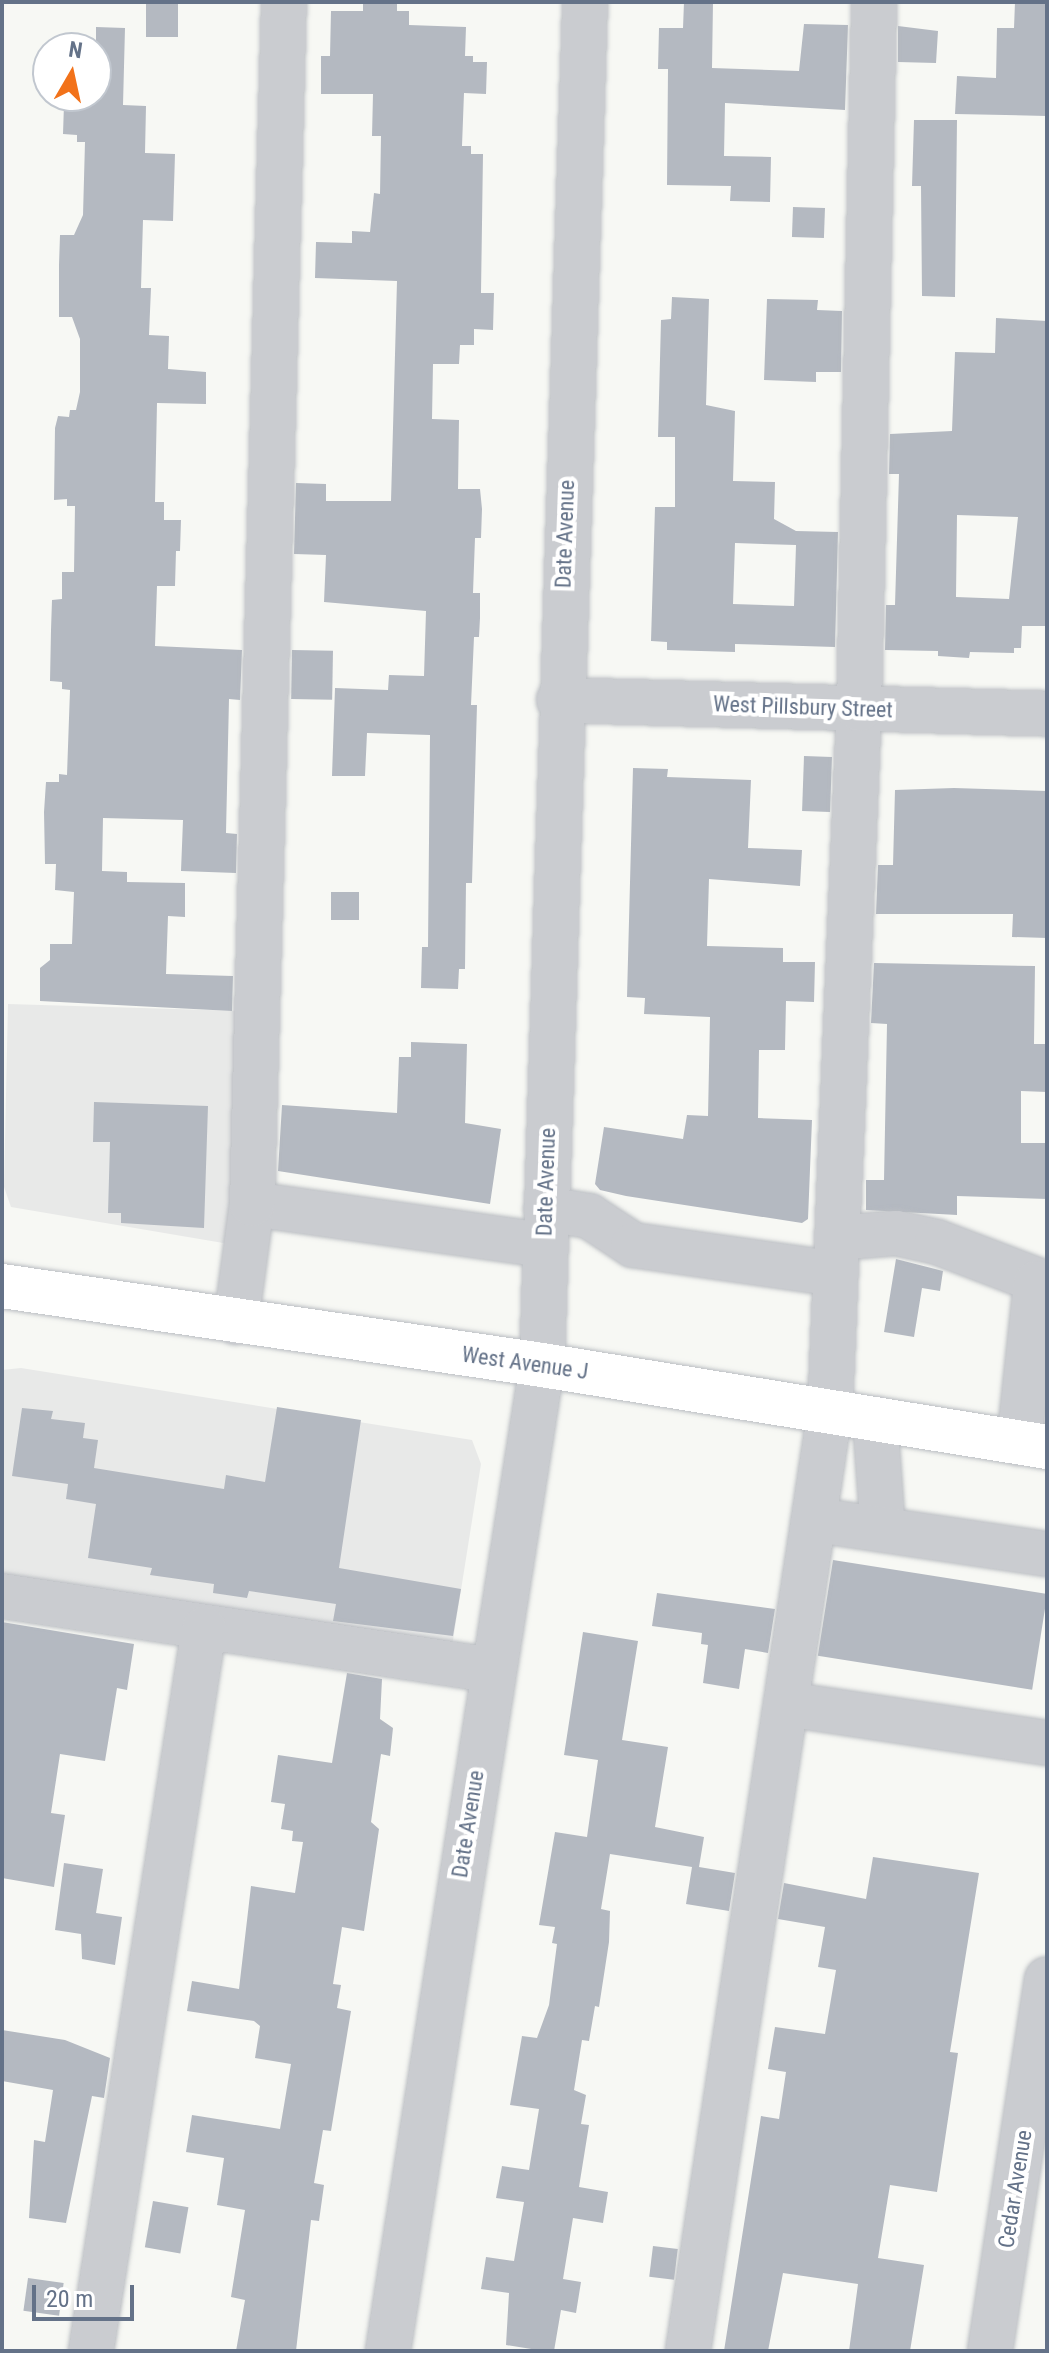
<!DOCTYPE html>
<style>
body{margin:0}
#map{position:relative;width:1049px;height:2353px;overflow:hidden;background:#f7f8f4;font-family:"Roboto Condensed",sans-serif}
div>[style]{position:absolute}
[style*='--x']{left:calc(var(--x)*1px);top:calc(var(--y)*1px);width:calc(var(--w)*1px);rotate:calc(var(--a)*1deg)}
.built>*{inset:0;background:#e8e9e8}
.building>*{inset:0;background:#b4b9c1;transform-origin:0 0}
.roads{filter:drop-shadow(0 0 2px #babdc2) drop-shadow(0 0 2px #babdc2)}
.minor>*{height:44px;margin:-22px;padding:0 22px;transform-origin:22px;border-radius:22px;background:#caccd0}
.major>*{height:44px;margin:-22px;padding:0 22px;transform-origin:22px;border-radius:22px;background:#fff}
span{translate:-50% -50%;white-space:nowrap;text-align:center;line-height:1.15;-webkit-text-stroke:8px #fff;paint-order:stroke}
.street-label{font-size:22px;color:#647288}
.frame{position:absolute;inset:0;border:4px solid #647288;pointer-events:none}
.north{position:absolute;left:32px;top:32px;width:80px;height:80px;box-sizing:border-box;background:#fff;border:2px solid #c1c7cf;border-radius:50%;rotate:9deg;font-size:22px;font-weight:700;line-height:32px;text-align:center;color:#647288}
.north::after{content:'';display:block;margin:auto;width:28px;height:36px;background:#f2721a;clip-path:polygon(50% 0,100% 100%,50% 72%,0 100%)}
.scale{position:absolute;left:32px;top:2285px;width:102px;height:36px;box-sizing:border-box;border:4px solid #647288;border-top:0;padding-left:10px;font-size:24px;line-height:28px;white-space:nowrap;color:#647288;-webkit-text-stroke:6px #fff;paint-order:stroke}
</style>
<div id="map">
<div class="built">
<div style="clip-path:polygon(8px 1004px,242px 1011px,235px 1245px,11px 1207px,4px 1187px)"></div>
<div style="clip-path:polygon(21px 1368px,472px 1440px,481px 1464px,451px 1653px,2px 1583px,2px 1370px)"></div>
</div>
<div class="building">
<div style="left:146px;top:2px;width:32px;height:35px"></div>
<div style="clip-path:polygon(363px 2px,397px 2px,397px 11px,409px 11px,409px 25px,466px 27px,465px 56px,473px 56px,473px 62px,487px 62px,486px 94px,464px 93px,462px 146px,471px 146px,471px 154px,483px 154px,481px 293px,494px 293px,493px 330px,474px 329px,474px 345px,460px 345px,459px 364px,433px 364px,432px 419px,459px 420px,458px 489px,480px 489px,482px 509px,481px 538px,475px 538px,473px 593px,480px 593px,480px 618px,479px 637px,474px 637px,471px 705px,477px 705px,472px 883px,466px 883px,465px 969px,459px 969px,458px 989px,421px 988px,422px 947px,428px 947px,430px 735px,367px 733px,365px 776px,332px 776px,335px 688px,388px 690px,389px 675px,424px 676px,426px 611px,324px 602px,326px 555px,294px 554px,296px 483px,326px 484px,326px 501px,391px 501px,397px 281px,315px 278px,316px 242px,352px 243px,352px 231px,370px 232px,374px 193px,380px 194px,381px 136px,372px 136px,373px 94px,321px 94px,321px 56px,330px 56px,331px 11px,363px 11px)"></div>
<div style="clip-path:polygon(684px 2px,713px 2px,712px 68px,799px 71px,804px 24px,848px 25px,845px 110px,725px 103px,724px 156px,771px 157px,770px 202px,730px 201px,731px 186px,667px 185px,668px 69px,658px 69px,659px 28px,683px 28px)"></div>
<div style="clip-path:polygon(1015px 2px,1047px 2px,1047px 116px,955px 114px,957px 76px,996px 78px,997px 28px,1014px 28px)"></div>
<div style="clip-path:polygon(898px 26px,938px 31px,936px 63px,898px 62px)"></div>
<div style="clip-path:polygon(96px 27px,125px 28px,123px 105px,146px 106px,145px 153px,175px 154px,173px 221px,143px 220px,141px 288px,151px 288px,149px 335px,169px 336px,168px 369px,206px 372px,206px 404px,157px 403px,155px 502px,164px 502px,164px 520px,181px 520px,180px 551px,176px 551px,175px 586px,157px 586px,155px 646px,242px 650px,240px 700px,229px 699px,226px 833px,237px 834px,236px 873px,181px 871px,183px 820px,103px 818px,102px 871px,127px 872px,127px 882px,185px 883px,185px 917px,168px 916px,166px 974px,233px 976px,232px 1011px,40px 1001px,40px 968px,50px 960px,50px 944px,72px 944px,74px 892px,55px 890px,56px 864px,45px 864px,44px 812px,46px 782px,59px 782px,59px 774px,67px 775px,70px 690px,62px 689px,62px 682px,50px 681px,51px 630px,52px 600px,62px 599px,62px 572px,74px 572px,75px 506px,67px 506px,67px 499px,54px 500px,55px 428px,58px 416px,69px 417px,70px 410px,76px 410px,80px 392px,80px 339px,72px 317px,59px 317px,59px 265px,60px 235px,74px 235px,83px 215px,85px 142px,77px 142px,77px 135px,63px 134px,64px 104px,96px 104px)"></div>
<div style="clip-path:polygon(914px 120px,957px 120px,955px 297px,922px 296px,921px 186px,912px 186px)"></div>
<div style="left:793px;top:207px;width:32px;height:30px;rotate:2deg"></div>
<div style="clip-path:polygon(evenodd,672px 297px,709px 299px,706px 405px,735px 411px,733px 481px,775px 482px,774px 519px,796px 531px,838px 532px,835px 647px,735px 644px,735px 652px,667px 650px,667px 642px,651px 641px,655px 507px,675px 507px,675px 437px,658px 437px,661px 320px,671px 319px,672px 297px,735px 543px,796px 545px,794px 606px,733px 604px,735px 543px)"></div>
<div style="clip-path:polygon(767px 299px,818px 300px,817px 310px,842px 311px,841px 372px,816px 372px,816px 382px,764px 380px)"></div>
<div style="clip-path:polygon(evenodd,996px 318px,1047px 321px,1047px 626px,1022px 626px,1021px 648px,1014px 648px,1014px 653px,970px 652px,969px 658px,938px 656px,938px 651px,885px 650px,886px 605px,895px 605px,899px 474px,889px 474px,890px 434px,952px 431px,955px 352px,995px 353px,996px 318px,957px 515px,1018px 517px,1009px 599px,956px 597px,957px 515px)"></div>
<div style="left:292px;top:650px;width:41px;height:49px;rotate:1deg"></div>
<div style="left:804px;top:756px;width:28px;height:55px;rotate:2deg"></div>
<div style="clip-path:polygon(633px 768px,668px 769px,667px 777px,751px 780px,748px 848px,802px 850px,800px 886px,709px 879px,707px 946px,783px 948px,783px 962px,815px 962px,814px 1002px,786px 1001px,785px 1050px,759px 1050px,758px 1118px,812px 1120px,808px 1219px,802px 1223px,626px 1196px,600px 1190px,595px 1184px,604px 1127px,683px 1139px,687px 1115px,708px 1116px,710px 1017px,644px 1014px,645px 998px,627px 997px)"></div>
<div style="clip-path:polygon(954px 788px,1047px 791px,1047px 938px,1012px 937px,1013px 914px,876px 914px,878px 865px,893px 865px,895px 790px)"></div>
<div style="left:331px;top:892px;width:28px;height:28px"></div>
<div style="clip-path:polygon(874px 963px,1035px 966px,1034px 1044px,1047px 1044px,1047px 1092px,1021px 1091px,1021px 1143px,1047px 1143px,1047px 1199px,957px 1196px,957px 1215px,866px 1210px,866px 1180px,884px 1180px,887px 1024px,871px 1023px)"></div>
<div style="clip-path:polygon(411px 1042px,467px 1044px,465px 1123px,501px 1129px,490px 1204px,278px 1171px,282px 1105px,397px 1113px,399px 1057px,411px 1057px)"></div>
<div style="clip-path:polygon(94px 1102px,208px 1106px,204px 1228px,121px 1223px,121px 1213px,108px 1213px,110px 1142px,93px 1142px)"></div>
<div style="clip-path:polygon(896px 1259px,943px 1271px,940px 1291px,922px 1288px,914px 1337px,884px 1332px)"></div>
<div style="clip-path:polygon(277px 1407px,361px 1420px,339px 1568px,461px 1589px,453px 1636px,333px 1621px,336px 1604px,249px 1591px,247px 1598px,213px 1593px,214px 1584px,150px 1575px,152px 1568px,88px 1558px,96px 1504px,66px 1499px,68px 1484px,12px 1476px,22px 1408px,53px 1411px,51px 1419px,85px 1423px,83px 1438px,98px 1440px,94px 1468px,224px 1489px,226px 1475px,265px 1482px)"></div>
<div style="left:833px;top:1560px;width:217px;height:97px;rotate:9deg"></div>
<div style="clip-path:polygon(657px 1593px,775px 1609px,768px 1653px,745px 1649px,739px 1689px,703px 1683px,708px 1645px,701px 1644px,702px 1633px,652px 1626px)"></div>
<div style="clip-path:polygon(2px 1622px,134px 1644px,127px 1690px,117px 1688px,105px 1761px,60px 1754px,51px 1813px,65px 1815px,54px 1887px,2px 1878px)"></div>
<div style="clip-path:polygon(583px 1632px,638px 1641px,622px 1740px,668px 1747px,655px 1827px,704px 1837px,699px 1867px,735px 1873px,729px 1911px,686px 1904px,692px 1867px,610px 1854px,601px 1909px,610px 1911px,609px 1942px,599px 2007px,595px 2006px,589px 2041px,582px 2040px,574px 2090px,586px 2095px,581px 2124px,589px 2125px,579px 2187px,608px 2192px,603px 2223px,573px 2218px,563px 2279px,581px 2282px,576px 2313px,561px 2310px,554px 2351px,544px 2351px,506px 2345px,509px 2293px,481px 2289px,486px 2257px,514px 2261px,524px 2202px,496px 2198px,502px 2166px,529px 2170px,539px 2109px,510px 2105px,522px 2036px,537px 2038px,549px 2005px,557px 1944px,552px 1943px,555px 1927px,539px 1925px,555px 1832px,587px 1837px,598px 1760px,564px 1755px)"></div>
<div style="clip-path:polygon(347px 1673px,382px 1679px,380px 1719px,393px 1728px,390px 1756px,381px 1754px,371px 1822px,379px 1829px,364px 1931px,342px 1927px,333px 1984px,341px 1985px,337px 2008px,351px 2011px,331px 2131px,323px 2130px,314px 2183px,324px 2185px,319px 2221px,311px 2220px,296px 2351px,236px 2351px,245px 2300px,231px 2297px,245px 2210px,217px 2205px,224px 2158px,186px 2152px,192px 2115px,280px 2129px,291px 2064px,255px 2058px,260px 2026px,254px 2021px,187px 2011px,192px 1981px,239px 1989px,251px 1886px,295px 1893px,303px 1842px,292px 1841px,293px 1831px,281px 1829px,285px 1804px,271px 1802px,278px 1755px,332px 1763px)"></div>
<div style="clip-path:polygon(873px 1857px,979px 1873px,950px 2052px,958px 2053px,937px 2192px,890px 2185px,878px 2258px,924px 2265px,910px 2351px,849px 2351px,858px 2284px,783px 2273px,768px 2351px,724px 2351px,761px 2116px,779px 2119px,786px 2072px,768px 2069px,775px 2027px,825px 2034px,836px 1970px,818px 1967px,825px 1927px,778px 1919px,784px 1883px,866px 1899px)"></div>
<div style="clip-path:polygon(64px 1863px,103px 1869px,96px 1913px,122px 1917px,115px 1965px,82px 1959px,81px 1934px,55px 1930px)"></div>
<div style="clip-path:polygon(2px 2030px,65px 2040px,110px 2058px,104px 2098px,92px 2096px,66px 2223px,29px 2218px,34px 2140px,45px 2142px,53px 2090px,2px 2081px)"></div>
<div style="left:153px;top:2201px;width:36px;height:47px;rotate:10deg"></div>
<div style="left:653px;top:2246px;width:25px;height:31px;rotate:7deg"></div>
<div style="left:28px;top:2278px;width:36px;height:33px;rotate:8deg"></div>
</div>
<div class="roads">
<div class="minor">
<div style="--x:559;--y:700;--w:488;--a:1.6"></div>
<div style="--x:252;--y:1204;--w:296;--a:8"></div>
<div style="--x:546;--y:1209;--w:44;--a:9.2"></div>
<div style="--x:589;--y:1216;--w:53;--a:33.4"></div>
<div style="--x:633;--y:1245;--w:205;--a:8.1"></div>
<div style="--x:837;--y:1238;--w:59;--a:-4.8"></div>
<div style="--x:896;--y:1233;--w:42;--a:12.4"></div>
<div style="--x:937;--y:1242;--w:118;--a:20.9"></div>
<div style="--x:236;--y:1322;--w:119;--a:-82.3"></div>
<div style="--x:252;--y:1204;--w:1202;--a:-88.48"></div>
<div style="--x:875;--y:1419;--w:111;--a:85.9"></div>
<div style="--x:1019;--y:1443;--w:161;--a:-83.9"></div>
<div style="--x:816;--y:1520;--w:233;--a:8.4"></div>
<div style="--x:2;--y:1596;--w:496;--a:8.6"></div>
<div style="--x:786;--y:1704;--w:264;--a:8.5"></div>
<div style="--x:91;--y:2351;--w:731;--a:-81.1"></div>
<div style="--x:388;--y:2351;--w:998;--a:-81.12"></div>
<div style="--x:542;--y:1365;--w:1364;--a:-88.19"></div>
<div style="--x:688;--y:2351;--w:951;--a:-81.41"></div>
<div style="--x:830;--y:1411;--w:703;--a:-87.63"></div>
<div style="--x:859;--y:709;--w:707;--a:-88.78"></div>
<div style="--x:990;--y:2351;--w:376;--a:-81.3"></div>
</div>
<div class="major">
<div style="--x:2;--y:1286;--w:546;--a:8.32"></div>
<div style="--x:542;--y:1365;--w:512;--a:9.22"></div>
</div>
</div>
<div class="street-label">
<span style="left:565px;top:534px;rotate:-88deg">Date Avenue</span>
<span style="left:803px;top:707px;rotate:2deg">West Pillsbury Street</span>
<span style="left:546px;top:1182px;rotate:-88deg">Date Avenue</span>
<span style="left:525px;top:1363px;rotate:8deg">West Avenue J</span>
<span style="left:468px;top:1824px;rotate:-81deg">Date Avenue</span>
<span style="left:1015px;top:2189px;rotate:-81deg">Cedar Avenue</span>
</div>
<div class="frame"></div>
<div class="north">N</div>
<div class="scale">20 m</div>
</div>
